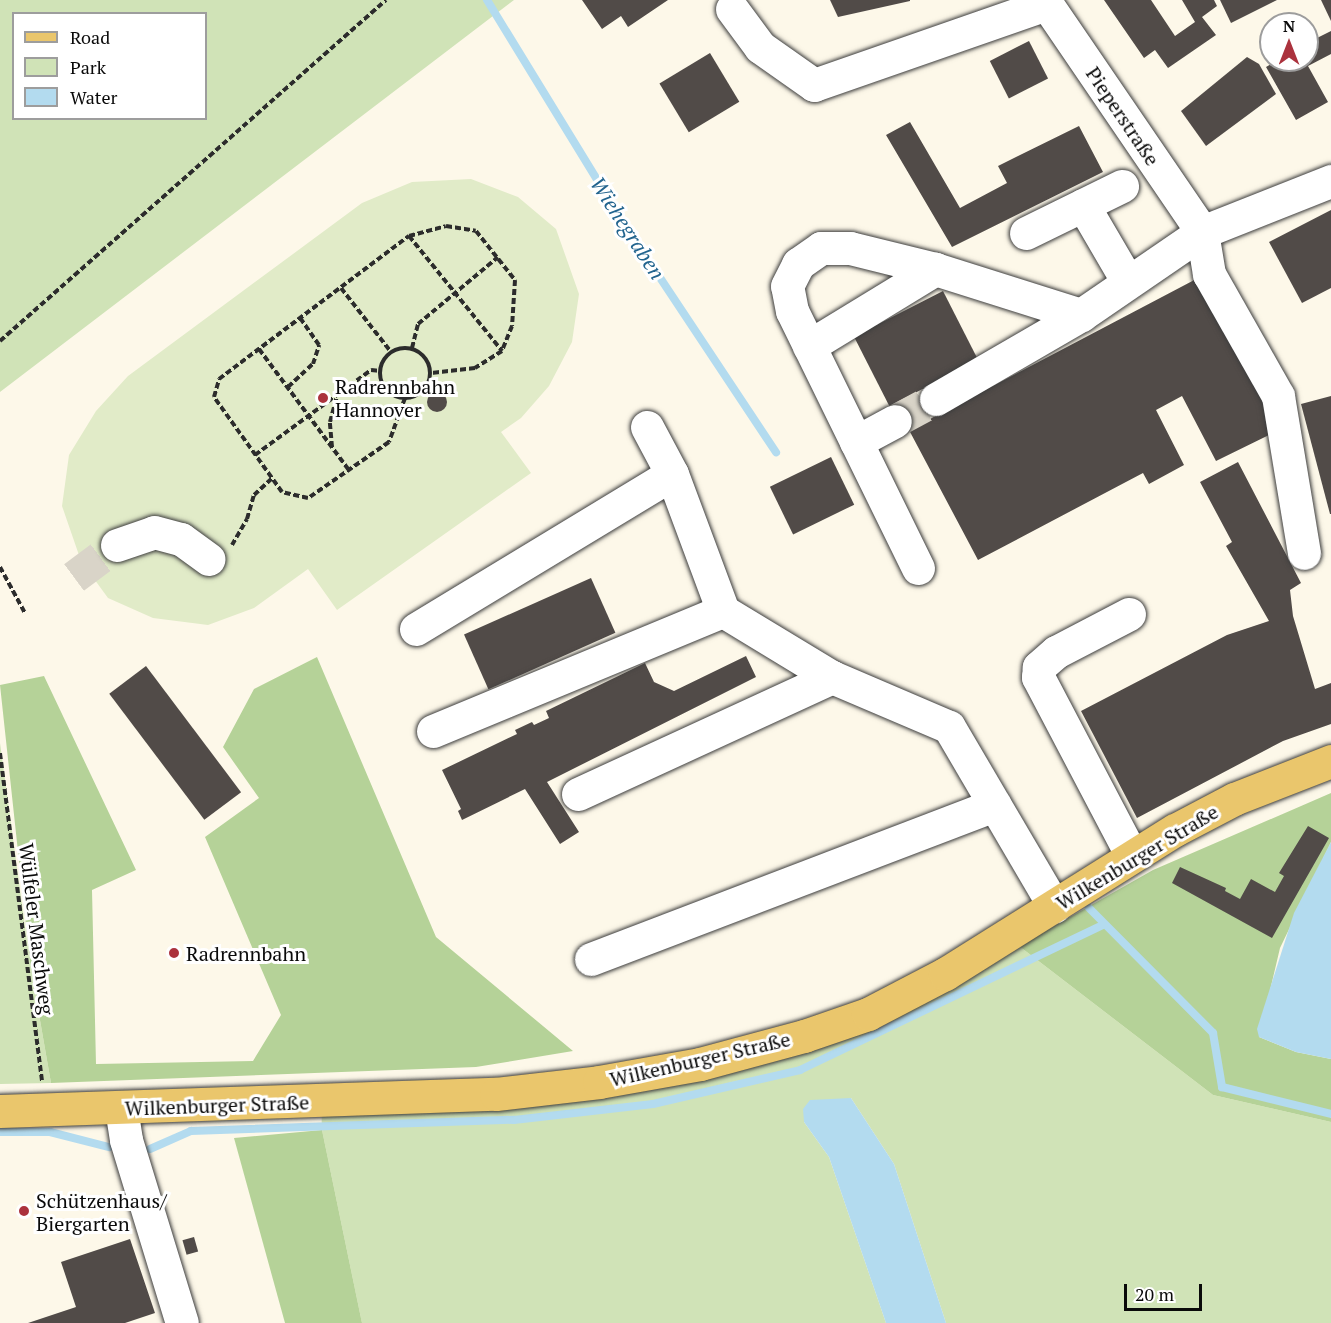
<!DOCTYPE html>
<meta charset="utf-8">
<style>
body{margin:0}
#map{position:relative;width:1331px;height:1323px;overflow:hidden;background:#fdf8e9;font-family:"PT Serif",serif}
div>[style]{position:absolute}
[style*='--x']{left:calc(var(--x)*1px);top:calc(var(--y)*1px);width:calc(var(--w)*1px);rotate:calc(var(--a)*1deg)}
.green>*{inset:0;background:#d0e3b7}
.forest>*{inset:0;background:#b5d298}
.pitch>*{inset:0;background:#e1ebc8}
.water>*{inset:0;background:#b3dbef}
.stream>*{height:8px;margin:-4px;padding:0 4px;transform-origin:4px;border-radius:4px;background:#b3dbef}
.building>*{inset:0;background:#514b48;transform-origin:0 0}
.round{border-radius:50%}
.minor-tunnel>*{height:33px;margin-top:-16.5px;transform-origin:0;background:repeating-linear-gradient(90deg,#d9d4c8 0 33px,transparent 0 49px)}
.path>*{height:4px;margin-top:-2px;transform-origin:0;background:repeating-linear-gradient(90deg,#2c2c2c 0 6px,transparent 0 9px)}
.path>.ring{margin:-2px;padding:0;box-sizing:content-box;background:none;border:4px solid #2c2c2c;border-radius:50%}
.roads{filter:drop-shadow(0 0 2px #3d3d3d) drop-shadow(0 0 2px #3d3d3d)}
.minor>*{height:33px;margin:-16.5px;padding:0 16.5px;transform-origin:16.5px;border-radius:16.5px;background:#fff}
.major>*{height:33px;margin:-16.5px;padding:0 16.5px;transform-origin:16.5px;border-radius:16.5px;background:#eac66c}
.dots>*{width:16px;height:16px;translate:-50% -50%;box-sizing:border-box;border:3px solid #fff;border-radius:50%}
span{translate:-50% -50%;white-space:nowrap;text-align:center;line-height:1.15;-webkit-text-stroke:6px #fff;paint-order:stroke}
.street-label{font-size:20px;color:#0a0a0a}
.poi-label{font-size:20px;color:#0a0a0a}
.left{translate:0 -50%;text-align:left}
.water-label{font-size:21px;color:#22648e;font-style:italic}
.legend{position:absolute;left:12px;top:12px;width:195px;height:108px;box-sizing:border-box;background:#fff;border:2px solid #9d9d9d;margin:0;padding:8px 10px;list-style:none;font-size:18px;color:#0a0a0a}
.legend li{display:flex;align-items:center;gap:12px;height:30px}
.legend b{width:30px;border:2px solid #9d9d9d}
.north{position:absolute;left:1259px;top:12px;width:60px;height:60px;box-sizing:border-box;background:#fff;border:2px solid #9d9d9d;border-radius:50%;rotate:0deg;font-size:16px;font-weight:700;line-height:24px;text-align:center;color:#0a0a0a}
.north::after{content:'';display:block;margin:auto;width:21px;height:27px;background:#ab323d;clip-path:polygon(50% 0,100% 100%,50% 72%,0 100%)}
.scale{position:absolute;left:1124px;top:1284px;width:78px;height:27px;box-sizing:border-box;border:3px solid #0a0a0a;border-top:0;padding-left:8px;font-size:18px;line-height:21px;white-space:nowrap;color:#0a0a0a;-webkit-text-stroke:4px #fff;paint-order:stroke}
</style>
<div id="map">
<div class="green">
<div style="clip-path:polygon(evenodd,0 0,514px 0,0 392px,0 0,14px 14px,206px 14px,206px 118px,14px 118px,14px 14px)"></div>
<div style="clip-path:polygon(0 743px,30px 963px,51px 1083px,0 1084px)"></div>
<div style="clip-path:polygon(1019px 946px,1213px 1095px,1331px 1122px,1331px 1323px,946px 1323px,894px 1164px,851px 1098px,804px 1122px,829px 1157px,886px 1323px,362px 1323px,322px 1130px,321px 1101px,700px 1064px)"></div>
</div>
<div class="forest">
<div style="clip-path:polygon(317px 657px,436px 937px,573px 1051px,476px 1067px,51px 1083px,30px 963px,0 685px,44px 676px,136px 870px,92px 890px,96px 1064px,253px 1061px,281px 1015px,205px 837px,259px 798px,223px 747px,254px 689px)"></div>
<div style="clip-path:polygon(1331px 793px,1331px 842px,1280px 948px,1259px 1037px,1296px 1052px,1331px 1059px,1331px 1122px,1213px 1095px,1019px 946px,1153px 870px)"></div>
<div style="clip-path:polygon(322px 1130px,362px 1323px,285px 1323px,234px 1138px)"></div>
</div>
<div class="pitch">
<div style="clip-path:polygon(471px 179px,518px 197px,556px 229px,579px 294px,572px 342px,549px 386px,521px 418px,501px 432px,531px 473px,337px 610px,308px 569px,254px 608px,208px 625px,153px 618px,108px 598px,81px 561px,62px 506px,69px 455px,96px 411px,128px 376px,362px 203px,412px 182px)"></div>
</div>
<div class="water">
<div style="clip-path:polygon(1331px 842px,1331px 1059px,1296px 1052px,1259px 1037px,1257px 1029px,1294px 913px)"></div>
<div style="clip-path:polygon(851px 1098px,894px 1164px,946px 1323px,886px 1323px,829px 1157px,804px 1122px,803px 1109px,810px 1100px)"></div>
</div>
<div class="stream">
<div style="--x:487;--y:0;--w:264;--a:58.5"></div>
<div style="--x:625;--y:225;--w:273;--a:56.4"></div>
<div style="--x:1089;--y:908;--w:176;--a:45.2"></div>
<div style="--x:1213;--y:1033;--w:55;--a:80.5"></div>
<div style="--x:1222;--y:1087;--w:112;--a:13.9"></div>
<div style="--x:0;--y:1132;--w:50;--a:0"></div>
<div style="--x:50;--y:1132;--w:61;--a:14.3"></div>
<div style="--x:150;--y:1149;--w:45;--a:-23.7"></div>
<div style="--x:191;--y:1131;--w:323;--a:-2"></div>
<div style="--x:514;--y:1120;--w:140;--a:-6.6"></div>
<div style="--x:653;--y:1104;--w:151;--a:-13"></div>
<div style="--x:800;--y:1070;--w:336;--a:-25.6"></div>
</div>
<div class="building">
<div style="clip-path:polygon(582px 0,668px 0,628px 27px,621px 16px,602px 29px)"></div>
<div style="clip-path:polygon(830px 0,910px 0,910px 1px,838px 17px)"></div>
<div style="clip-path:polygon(1104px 0,1151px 0,1175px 36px,1195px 22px,1182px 0,1214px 0,1217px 6px,1202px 17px,1216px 35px,1168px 68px,1155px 50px,1144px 58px)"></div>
<div style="clip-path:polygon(1220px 0,1277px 0,1231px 23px)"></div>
<div style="clip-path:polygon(1321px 0,1331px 0,1331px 21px)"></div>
<div style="clip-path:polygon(1331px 31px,1331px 54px,1308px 66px,1328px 102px,1296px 120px,1266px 67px,1278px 60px,1307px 60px,1307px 43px)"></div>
<div style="left:1029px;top:41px;width:42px;height:44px;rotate:63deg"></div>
<div style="left:710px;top:53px;width:57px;height:59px;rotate:59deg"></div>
<div style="clip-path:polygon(1247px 57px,1259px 64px,1276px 94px,1206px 146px,1181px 111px)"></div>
<div style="clip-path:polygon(910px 122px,960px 208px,1007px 183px,998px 166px,1079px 126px,1103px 172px,952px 247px,886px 135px)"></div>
<div style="clip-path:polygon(1331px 210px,1331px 288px,1302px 303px,1269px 242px)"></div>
<div style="clip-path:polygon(1200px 277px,1264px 399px,1269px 435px,1216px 461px,1182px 396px,1156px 410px,1184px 465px,1149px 484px,1143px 473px,978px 560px,909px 430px)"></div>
<div style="left:943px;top:291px;width:78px;height:100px;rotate:63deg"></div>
<div class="round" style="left:427px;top:392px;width:20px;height:20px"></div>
<div style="clip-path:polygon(1331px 396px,1331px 514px,1330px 514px,1301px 404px)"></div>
<div style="left:831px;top:457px;width:53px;height:68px;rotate:64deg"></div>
<div style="clip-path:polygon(1238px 462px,1301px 583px,1290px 590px,1293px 616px,1315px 689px,1331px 683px,1331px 724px,1283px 741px,1137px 818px,1081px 711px,1227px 635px,1269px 621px,1226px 546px,1232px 542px,1200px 482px)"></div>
<div style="left:591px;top:578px;width:60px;height:139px;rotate:66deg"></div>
<div style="clip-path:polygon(746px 656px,756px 677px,547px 782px,579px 832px,560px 844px,525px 789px,462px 820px,458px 811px,461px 809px,442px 770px,517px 734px,515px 730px,532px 722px,534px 725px,549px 718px,546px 711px,645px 663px,654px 682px,674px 691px)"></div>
<div style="left:146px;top:666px;width:158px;height:46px;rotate:53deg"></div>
<div style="clip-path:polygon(1308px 826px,1329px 838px,1272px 938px,1172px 883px,1180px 867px,1226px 888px,1225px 891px,1240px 899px,1251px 879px,1275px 892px,1284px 876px,1279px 873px)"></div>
<div style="left:194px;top:1237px;width:15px;height:12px;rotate:74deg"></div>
<div style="clip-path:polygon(130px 1239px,155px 1313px,125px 1323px,28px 1323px,76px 1307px,61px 1262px)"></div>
</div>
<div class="minor-tunnel">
<div style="--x:895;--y:421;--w:47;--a:-28.2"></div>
<div style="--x:74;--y:577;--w:54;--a:-36.7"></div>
</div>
<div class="path">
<div style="--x:409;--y:236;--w:148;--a:51"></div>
<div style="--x:341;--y:288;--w:81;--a:52"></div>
<div style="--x:0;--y:341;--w:515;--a:-41.46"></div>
<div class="ring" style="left:380px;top:348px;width:46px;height:46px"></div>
<div style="--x:412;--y:348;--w:25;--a:-76"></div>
<div style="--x:418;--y:324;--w:104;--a:-39.9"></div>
<div style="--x:259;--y:349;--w:151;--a:53.4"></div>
<div style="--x:288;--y:387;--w:34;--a:-43"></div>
<div style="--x:313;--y:364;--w:20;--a:-72"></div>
<div style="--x:319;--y:345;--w:33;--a:-125"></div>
<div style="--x:405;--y:398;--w:47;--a:110"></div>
<div style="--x:389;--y:442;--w:98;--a:145.3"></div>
<div style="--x:308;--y:498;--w:27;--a:-167"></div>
<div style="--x:282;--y:492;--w:117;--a:-125.6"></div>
<div style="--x:214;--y:397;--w:19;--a:-74"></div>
<div style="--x:219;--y:379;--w:238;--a:-37"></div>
<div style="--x:409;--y:236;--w:38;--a:-15"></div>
<div style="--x:446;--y:226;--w:30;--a:9"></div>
<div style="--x:476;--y:231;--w:63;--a:51.5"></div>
<div style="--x:515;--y:280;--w:46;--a:93.7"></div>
<div style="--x:512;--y:326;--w:27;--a:112"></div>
<div style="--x:502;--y:351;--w:32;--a:148"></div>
<div style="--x:475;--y:368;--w:44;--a:173.5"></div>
<div style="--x:332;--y:447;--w:25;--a:-95"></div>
<div style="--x:330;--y:422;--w:30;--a:-75"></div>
<div style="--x:255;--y:455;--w:144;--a:-36.2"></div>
<div style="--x:371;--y:370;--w:10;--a:6"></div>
<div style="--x:232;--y:545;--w:30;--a:-60"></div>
<div style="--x:247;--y:519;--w:25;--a:-74"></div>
<div style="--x:254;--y:495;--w:25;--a:-43"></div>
<div style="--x:0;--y:567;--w:52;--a:61.5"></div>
<div style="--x:0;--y:753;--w:332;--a:82.7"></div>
</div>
<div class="roads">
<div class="minor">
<div style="--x:1044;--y:0;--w:281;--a:55.7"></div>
<div style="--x:1202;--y:232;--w:43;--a:80.5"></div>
<div style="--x:1209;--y:274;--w:140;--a:60.5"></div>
<div style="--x:1278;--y:396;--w:159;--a:80.6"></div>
<div style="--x:732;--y:9;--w:47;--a:53.6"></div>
<div style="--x:760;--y:47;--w:66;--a:35.1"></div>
<div style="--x:814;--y:85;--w:247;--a:-19.2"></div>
<div style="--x:1083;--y:205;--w:89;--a:59.7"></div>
<div style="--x:1026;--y:233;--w:107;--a:-26.1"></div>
<div style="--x:809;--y:346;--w:148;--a:-31.4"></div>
<div style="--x:936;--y:399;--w:168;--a:-30.1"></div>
<div style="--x:1081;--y:315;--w:147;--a:-34.4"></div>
<div style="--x:1202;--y:232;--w:139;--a:-21.6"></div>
<div style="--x:647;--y:427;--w:53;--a:62"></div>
<div style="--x:672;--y:474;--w:146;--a:69.6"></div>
<div style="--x:723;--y:611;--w:127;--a:31.2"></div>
<div style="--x:832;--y:677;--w:127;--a:23.1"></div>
<div style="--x:949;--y:727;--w:208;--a:59.6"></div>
<div style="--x:856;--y:442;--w:44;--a:-28.3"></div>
<div style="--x:117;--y:545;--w:39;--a:-19"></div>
<div style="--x:154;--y:532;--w:28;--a:15"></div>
<div style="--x:181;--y:539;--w:34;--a:36"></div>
<div style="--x:918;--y:568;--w:286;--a:-116.1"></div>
<div style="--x:792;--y:311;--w:25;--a:-101"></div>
<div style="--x:787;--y:286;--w:25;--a:-63"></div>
<div style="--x:798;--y:264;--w:28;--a:-35"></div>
<div style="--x:821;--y:248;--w:29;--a:0"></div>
<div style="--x:850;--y:248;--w:88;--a:13.9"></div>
<div style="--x:935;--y:269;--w:153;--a:17.5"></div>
<div style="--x:1129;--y:614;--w:82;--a:152.5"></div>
<div style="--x:1056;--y:652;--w:23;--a:139"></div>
<div style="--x:1039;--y:667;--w:10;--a:96"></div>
<div style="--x:1038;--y:677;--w:202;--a:62.3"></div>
<div style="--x:416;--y:629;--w:299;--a:-31.2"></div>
<div style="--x:433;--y:731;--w:314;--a:-22.5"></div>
<div style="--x:578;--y:794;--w:280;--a:-24.7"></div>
<div style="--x:591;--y:959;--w:432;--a:-20.9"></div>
<div style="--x:121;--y:1108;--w:32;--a:81"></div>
<div style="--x:126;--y:1140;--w:191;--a:73"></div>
</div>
<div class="major">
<div style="--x:0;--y:1111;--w:496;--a:-2"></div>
<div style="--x:496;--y:1094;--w:104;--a:-6.6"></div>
<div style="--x:599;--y:1082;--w:103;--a:-10.1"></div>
<div style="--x:700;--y:1064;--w:108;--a:-15.1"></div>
<div style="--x:804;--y:1036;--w:68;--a:-19"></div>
<div style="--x:868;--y:1014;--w:87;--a:-27.5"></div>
<div style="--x:945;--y:974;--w:271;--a:-32.1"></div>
<div style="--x:1175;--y:830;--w:67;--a:-27.7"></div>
<div style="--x:1234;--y:799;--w:104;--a:-21.4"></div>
</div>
</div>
<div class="dots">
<div style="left:323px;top:398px;background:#ab323d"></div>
<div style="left:174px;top:953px;background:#ab323d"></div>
<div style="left:24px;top:1211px;background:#ab323d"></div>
</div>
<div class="street-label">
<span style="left:1123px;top:116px;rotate:56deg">Pieperstraße</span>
<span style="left:1137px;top:857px;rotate:-31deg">Wilkenburger Straße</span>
<span style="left:37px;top:929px;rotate:83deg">Wülfeler Maschweg</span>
<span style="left:700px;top:1059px;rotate:-13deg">Wilkenburger Straße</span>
<span style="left:217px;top:1105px;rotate:-2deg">Wilkenburger Straße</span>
</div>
<div class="poi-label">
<span class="left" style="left:335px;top:398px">Radrennbahn<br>Hannover</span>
<span class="left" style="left:186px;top:953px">Radrennbahn</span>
<span class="left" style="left:36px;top:1212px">Schützenhaus/<br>Biergarten</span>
</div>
<div class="water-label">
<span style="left:628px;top:228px;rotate:57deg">Wiehegraben</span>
</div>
<ul class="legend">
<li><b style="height:8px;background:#eac66c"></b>Road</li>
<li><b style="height:16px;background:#d0e3b7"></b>Park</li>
<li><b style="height:16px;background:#b3dbef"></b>Water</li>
</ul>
<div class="north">N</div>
<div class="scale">20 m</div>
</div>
